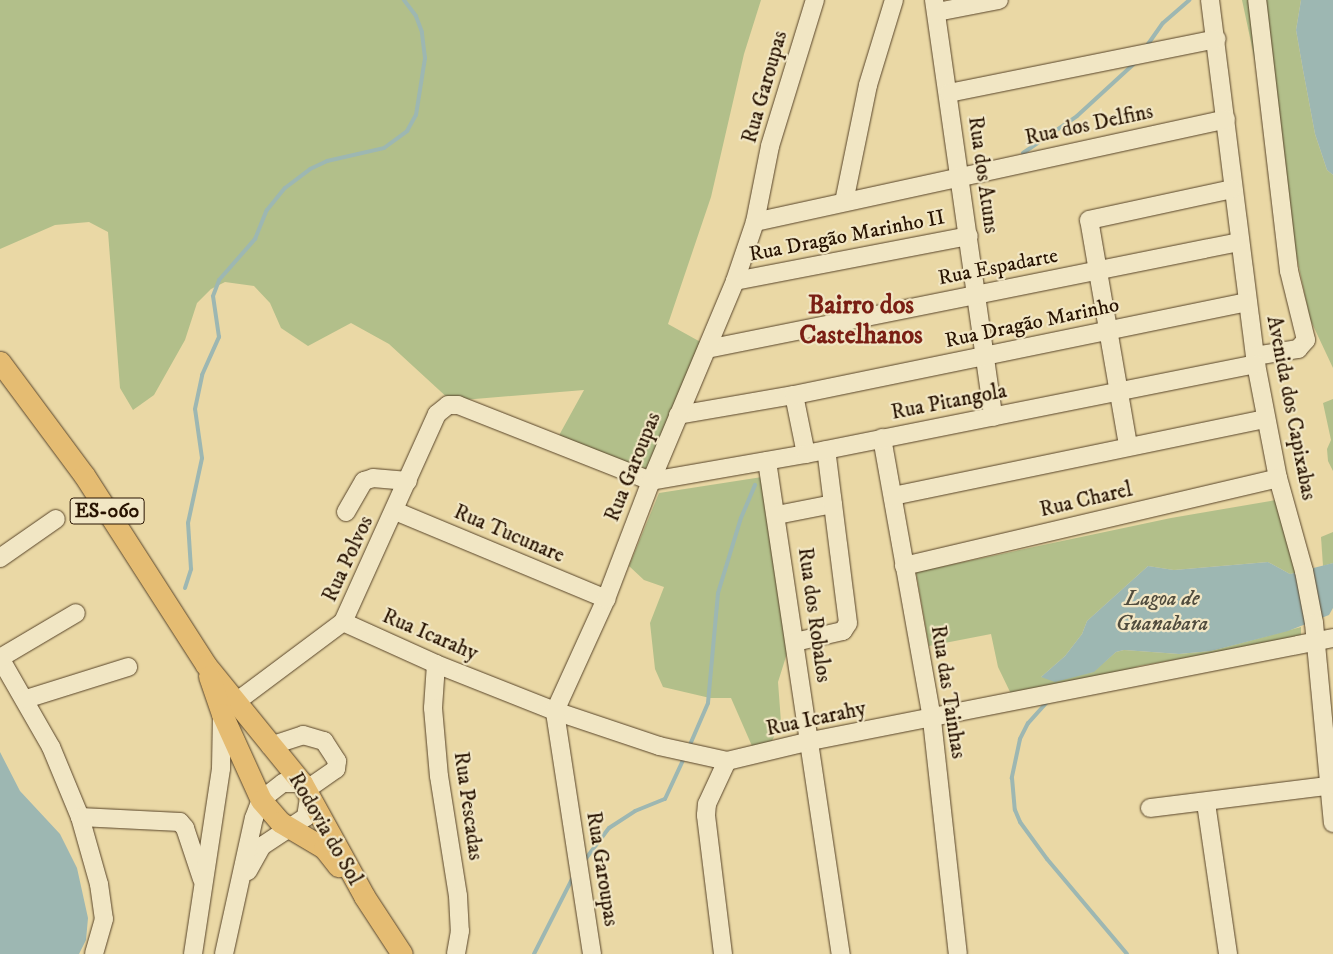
<!DOCTYPE html>
<meta charset="utf-8">
<style>
body{margin:0}
#map{position:relative;width:1333px;height:954px;overflow:hidden;background:#ead8a5;font-family:"IM FELL DW Pica",serif}
div>[style]{position:absolute}
[style*='--x']{left:calc(var(--x)*1px);top:calc(var(--y)*1px);width:calc(var(--w)*1px);rotate:calc(var(--a)*1deg)}
.green>*{inset:0;background:#b2bf8a}
.water>*{inset:0;background:#9db7b2}
.stream>*{height:4px;margin:-2px;padding:0 2px;transform-origin:2px;border-radius:2px;background:#9db7b2}
.roads{filter:drop-shadow(0 0 1px #584429) drop-shadow(0 0 1px #584429)}
.minor>*{height:18px;margin:-9px;padding:0 9px;transform-origin:9px;border-radius:9px;background:#f1e6c4}
.major>*{height:21px;margin:-10.5px;padding:0 10.5px;transform-origin:10.5px;border-radius:10.5px;background:#e5bc72}
span{translate:-50% -50%;white-space:nowrap;text-align:center;line-height:1.15;-webkit-text-stroke:4.5px #f1e6c4;paint-order:stroke}
.shield-label span{padding:1px 4px;background:#f1e6c4;border:1px solid;border-radius:4px;-webkit-text-stroke-width:0}
.shield-label{font-size:20px;color:#271200;font-weight:700}
.street-label{font-size:21px;color:#271200}
.water-label{font-size:22px;color:#504c3e;font-style:italic}
.district-label{font-size:26px;color:#7a1f14;font-weight:700}
</style>
<div id="map">
<div class="green">
<div style="clip-path:polygon(0 0,761px 0,744px 54px,711px 197px,668px 324px,706px 345px,653px 464px,643px 470px,557px 439px,584px 390px,451px 401px,389px 344px,351px 323px,308px 346px,281px 328px,270px 303px,254px 286px,225px 282px,211px 289px,197px 303px,185px 340px,154px 395px,133px 410px,120px 388px,108px 232px,89px 222px,55px 225px,0 249px)"></div>
<div style="clip-path:polygon(1242px 0,1301px 0,1296px 30px,1303px 70px,1315px 134px,1327px 170px,1333px 175px,1333px 368px,1310px 319px)"></div>
<div style="clip-path:polygon(1333px 399px,1333px 471px,1328px 461px,1327px 449px,1331px 440px,1323px 403px)"></div>
<div style="clip-path:polygon(762px 477px,789px 647px,778px 682px,781px 722px,770px 745px,752px 746px,731px 698px,710px 698px,663px 687px,655px 669px,650px 623px,664px 587px,644px 580px,629px 566px,659px 493px)"></div>
<div style="clip-path:polygon(1282px 499px,1295px 573px,1290px 574px,1268px 562px,1174px 570px,1148px 566px,1087px 621px,1082px 634px,1065px 656px,1041px 677px,1059px 679px,1093px 672px,1116px 652px,1124px 650px,1179px 654px,1211px 651px,1301px 627px,1301px 638px,1139px 666px,1110px 676px,1012px 696px,998px 667px,991px 634px,929px 646px,916px 572px,1171px 518px)"></div>
<div style="clip-path:polygon(1333px 532px,1333px 563px,1323px 566px,1321px 537px)"></div>
</div>
<div class="water">
<div style="clip-path:polygon(1301px 0,1333px 0,1333px 175px,1327px 170px,1315px 134px,1303px 70px,1296px 30px)"></div>
<div style="clip-path:polygon(1268px 562px,1290px 574px,1333px 563px,1333px 608px,1329px 615px,1288px 631px,1211px 651px,1179px 654px,1124px 650px,1116px 652px,1094px 672px,1055px 682px,1041px 677px,1065px 656px,1082px 634px,1087px 621px,1148px 566px,1174px 570px)"></div>
<div style="clip-path:polygon(0 752px,20px 791px,60px 834px,77px 868px,88px 918px,86px 940px,79px 954px,0 954px)"></div>
</div>
<div class="stream">
<div style="--x:1146;--y:47;--w:29;--a:-55"></div>
<div style="--x:1163;--y:23;--w:35;--a:-41"></div>
<div style="--x:1023;--y:153;--w:65;--a:-34.4"></div>
<div style="--x:1077;--y:116;--w:81;--a:-42.5"></div>
<div style="--x:185;--y:588;--w:20;--a:-72"></div>
<div style="--x:191;--y:569;--w:46;--a:-93.7"></div>
<div style="--x:188;--y:523;--w:66;--a:-77.8"></div>
<div style="--x:202;--y:458;--w:49;--a:-98.1"></div>
<div style="--x:195;--y:409;--w:35;--a:-78"></div>
<div style="--x:202;--y:375;--w:42;--a:-65.9"></div>
<div style="--x:219;--y:337;--w:41;--a:-98.3"></div>
<div style="--x:213;--y:296;--w:17;--a:-69"></div>
<div style="--x:219;--y:280;--w:55;--a:-48.7"></div>
<div style="--x:255;--y:239;--w:31;--a:-68"></div>
<div style="--x:267;--y:210;--w:28;--a:-51"></div>
<div style="--x:285;--y:188;--w:31;--a:-37"></div>
<div style="--x:310;--y:169;--w:19;--a:-25"></div>
<div style="--x:327;--y:161;--w:58;--a:-12.8"></div>
<div style="--x:384;--y:148;--w:29;--a:-36"></div>
<div style="--x:407;--y:131;--w:18;--a:-61"></div>
<div style="--x:416;--y:115;--w:58;--a:-81"></div>
<div style="--x:425;--y:58;--w:26;--a:-97"></div>
<div style="--x:422;--y:32;--w:17;--a:-111"></div>
<div style="--x:416;--y:16;--w:20;--a:-127"></div>
<div style="--x:1048;--y:701;--w:30;--a:132"></div>
<div style="--x:1028;--y:723;--w:18;--a:117"></div>
<div style="--x:1020;--y:739;--w:40;--a:102"></div>
<div style="--x:1012;--y:778;--w:32;--a:85"></div>
<div style="--x:1015;--y:810;--w:13;--a:67"></div>
<div style="--x:1020;--y:822;--w:46;--a:53.9"></div>
<div style="--x:1047;--y:859;--w:124;--a:49.9"></div>
<div style="--x:689;--y:747;--w:48;--a:-66.6"></div>
<div style="--x:708;--y:703;--w:110;--a:-84.8"></div>
<div style="--x:718;--y:593;--w:78;--a:-73"></div>
<div style="--x:741;--y:518;--w:36;--a:-67"></div>
<div style="--x:584;--y:861;--w:41;--a:-52.9"></div>
<div style="--x:609;--y:828;--w:31;--a:-33"></div>
<div style="--x:635;--y:811;--w:32;--a:-22"></div>
<div style="--x:665;--y:799;--w:45;--a:-65.1"></div>
<div style="--x:534;--y:954;--w:89;--a:-63.1"></div>
</div>
<div class="roads">
<div class="minor">
<div style="--x:934;--y:0;--w:421;--a:81.9"></div>
<div style="--x:1210;--y:0;--w:367;--a:82.8"></div>
<div style="--x:1256;--y:364;--w:116;--a:79.1"></div>
<div style="--x:1278;--y:478;--w:97;--a:74.4"></div>
<div style="--x:1304;--y:571;--w:53;--a:79.1"></div>
<div style="--x:1314;--y:623;--w:201;--a:84.6"></div>
<div style="--x:937;--y:12;--w:63;--a:-11"></div>
<div style="--x:949;--y:93;--w:273;--a:-11.4"></div>
<div style="--x:844;--y:202;--w:119;--a:-78.4"></div>
<div style="--x:868;--y:85;--w:89;--a:-73"></div>
<div style="--x:755;--y:222;--w:482;--a:-12.3"></div>
<div style="--x:735;--y:281;--w:238;--a:-10.9"></div>
<div style="--x:707;--y:349;--w:543;--a:-11.37"></div>
<div style="--x:1255;--y:356;--w:44;--a:-9.2"></div>
<div style="--x:1298;--y:349;--w:12;--a:-48"></div>
<div style="--x:1306;--y:340;--w:71;--a:-103.8"></div>
<div style="--x:1289;--y:271;--w:273;--a:-96.7"></div>
<div style="--x:794;--y:395;--w:60;--a:78.5"></div>
<div style="--x:678;--y:415;--w:118;--a:-9.8"></div>
<div style="--x:794;--y:395;--w:463;--a:-11.6"></div>
<div style="--x:882;--y:438;--w:286;--a:79.9"></div>
<div style="--x:932;--y:720;--w:235;--a:83.7"></div>
<div style="--x:1128;--y:445;--w:228;--a:-99.8"></div>
<div style="--x:1089;--y:220;--w:146;--a:-12.2"></div>
<div style="--x:767;--y:461;--w:499;--a:81.5"></div>
<div style="--x:893;--y:496;--w:381;--a:-11.7"></div>
<div style="--x:395;--y:511;--w:229;--a:22.6"></div>
<div style="--x:346;--y:512;--w:36;--a:-60"></div>
<div style="--x:364;--y:481;--w:9;--a:-18"></div>
<div style="--x:373;--y:478;--w:35;--a:5"></div>
<div style="--x:777;--y:515;--w:57;--a:-11.1"></div>
<div style="--x:0;--y:558;--w:68;--a:-34.9"></div>
<div style="--x:904;--y:566;--w:384;--a:-13.2"></div>
<div style="--x:343;--y:622;--w:102;--a:24.3"></div>
<div style="--x:436;--y:664;--w:128;--a:21.6"></div>
<div style="--x:555;--y:711;--w:110;--a:18.6"></div>
<div style="--x:659;--y:746;--w:70;--a:12.4"></div>
<div style="--x:727;--y:761;--w:86;--a:-13.4"></div>
<div style="--x:811;--y:741;--w:532;--a:-11.16"></div>
<div style="--x:795;--y:642;--w:49;--a:-12.9"></div>
<div style="--x:843;--y:631;--w:9;--a:-58"></div>
<div style="--x:848;--y:623;--w:174;--a:-97.2"></div>
<div style="--x:0;--y:658;--w:103;--a:60.2"></div>
<div style="--x:51;--y:747;--w:76;--a:67.5"></div>
<div style="--x:80;--y:817;--w:70;--a:74.2"></div>
<div style="--x:99;--y:884;--w:35;--a:82"></div>
<div style="--x:104;--y:919;--w:36;--a:106"></div>
<div style="--x:0;--y:658;--w:88;--a:-30.6"></div>
<div style="--x:436;--y:664;--w:44;--a:93.9"></div>
<div style="--x:433;--y:708;--w:68;--a:85"></div>
<div style="--x:439;--y:776;--w:121;--a:81"></div>
<div style="--x:458;--y:896;--w:35;--a:87"></div>
<div style="--x:460;--y:931;--w:23;--a:100"></div>
<div style="--x:26;--y:699;--w:107;--a:-17.4"></div>
<div style="--x:236;--y:702;--w:134;--a:-36.8"></div>
<div style="--x:343;--y:622;--w:228;--a:-65.7"></div>
<div style="--x:437;--y:414;--w:14;--a:-39"></div>
<div style="--x:448;--y:405;--w:10;--a:0"></div>
<div style="--x:458;--y:405;--w:207;--a:21.5"></div>
<div style="--x:651;--y:481;--w:157;--a:-9.9"></div>
<div style="--x:806;--y:454;--w:459;--a:-11.3"></div>
<div style="--x:270;--y:746;--w:35;--a:-18"></div>
<div style="--x:303;--y:735;--w:22;--a:16"></div>
<div style="--x:324;--y:741;--w:24;--a:57"></div>
<div style="--x:337;--y:761;--w:8;--a:97"></div>
<div style="--x:336;--y:769;--w:37;--a:145"></div>
<div style="--x:1206;--y:803;--w:153;--a:81.7"></div>
<div style="--x:1150;--y:808;--w:178;--a:-7.1"></div>
<div style="--x:80;--y:817;--w:100;--a:2.9"></div>
<div style="--x:180;--y:822;--w:8;--a:50"></div>
<div style="--x:185;--y:828;--w:54;--a:71.6"></div>
<div style="--x:248;--y:871;--w:29;--a:-61"></div>
<div style="--x:262;--y:846;--w:53;--a:-33.4"></div>
<div style="--x:306;--y:817;--w:19;--a:-81"></div>
<div style="--x:193;--y:954;--w:188;--a:-81.4"></div>
<div style="--x:221;--y:768;--w:53;--a:-88.9"></div>
<div style="--x:224;--y:954;--w:139;--a:-77.6"></div>
<div style="--x:254;--y:818;--w:19;--a:-69"></div>
<div style="--x:261;--y:800;--w:28;--a:-38"></div>
<div style="--x:283;--y:783;--w:19;--a:0"></div>
<div style="--x:592;--y:954;--w:246;--a:-98.7"></div>
<div style="--x:555;--y:711;--w:123;--a:-65.5"></div>
<div style="--x:606;--y:599;--w:126;--a:-69.1"></div>
<div style="--x:651;--y:481;--w:217;--a:-67.2"></div>
<div style="--x:735;--y:281;--w:62;--a:-71.3"></div>
<div style="--x:755;--y:222;--w:77;--a:-78.8"></div>
<div style="--x:770;--y:146;--w:153;--a:-72.9"></div>
<div style="--x:723;--y:954;--w:140;--a:-97"></div>
<div style="--x:706;--y:815;--w:11;--a:-85"></div>
<div style="--x:707;--y:804;--w:47;--a:-65.1"></div>
</div>
<div class="major">
<div style="--x:0;--y:362;--w:141;--a:53.4"></div>
<div style="--x:84;--y:475;--w:226;--a:57.3"></div>
<div style="--x:206;--y:665;--w:152;--a:50.9"></div>
<div style="--x:302;--y:783;--w:129;--a:61.2"></div>
<div style="--x:364;--y:896;--w:69;--a:56.8"></div>
<div style="--x:209;--y:676;--w:40;--a:71.1"></div>
<div style="--x:222;--y:714;--w:94;--a:65.6"></div>
<div style="--x:261;--y:800;--w:29;--a:49"></div>
<div style="--x:280;--y:822;--w:51;--a:30.6"></div>
<div style="--x:324;--y:848;--w:23;--a:52"></div>
</div>
</div>
<div class="shield-label">
<span style="left:107px;top:511px">ES-060</span>
</div>
<div class="street-label">
<span style="left:765px;top:87px;rotate:-74deg">Rua Garoupas</span>
<span style="left:1089px;top:125px;rotate:-12deg">Rua dos Delfins</span>
<span style="left:983px;top:175px;rotate:82deg">Rua dos Atuns</span>
<span style="left:847px;top:236px;rotate:-11deg">Rua Dragão Marinho II</span>
<span style="left:998px;top:267px;rotate:-11deg">Rua Espadarte</span>
<span style="left:1032px;top:323px;rotate:-12deg">Rua Dragão Marinho</span>
<span style="left:949px;top:402px;rotate:-11deg">Rua Pitangola</span>
<span style="left:1291px;top:408px;rotate:79deg">Avenida dos Capixabas</span>
<span style="left:633px;top:467px;rotate:-68deg">Rua Garoupas</span>
<span style="left:1086px;top:500px;rotate:-13deg">Rua Charel</span>
<span style="left:509px;top:534px;rotate:23deg">Rua Tucunare</span>
<span style="left:348px;top:559px;rotate:-65deg">Rua Polvos</span>
<span style="left:814px;top:615px;rotate:82deg">Rua dos Robalos</span>
<span style="left:430px;top:635px;rotate:23deg">Rua Icarahy</span>
<span style="left:948px;top:692px;rotate:81deg">Rua das Tainhas</span>
<span style="left:816px;top:719px;rotate:-12deg">Rua Icarahy</span>
<span style="left:468px;top:806px;rotate:82deg">Rua Pescadas</span>
<span style="left:325px;top:829px;rotate:60deg">Rodovia do Sol</span>
<span style="left:602px;top:869px;rotate:81deg">Rua Garoupas</span>
</div>
<div class="water-label">
<span style="left:1162px;top:611px">Lagoa de<br>Guanabara</span>
</div>
<div class="district-label">
<span style="left:861px;top:321px">Bairro dos<br>Castelhanos</span>
</div>
</div>
